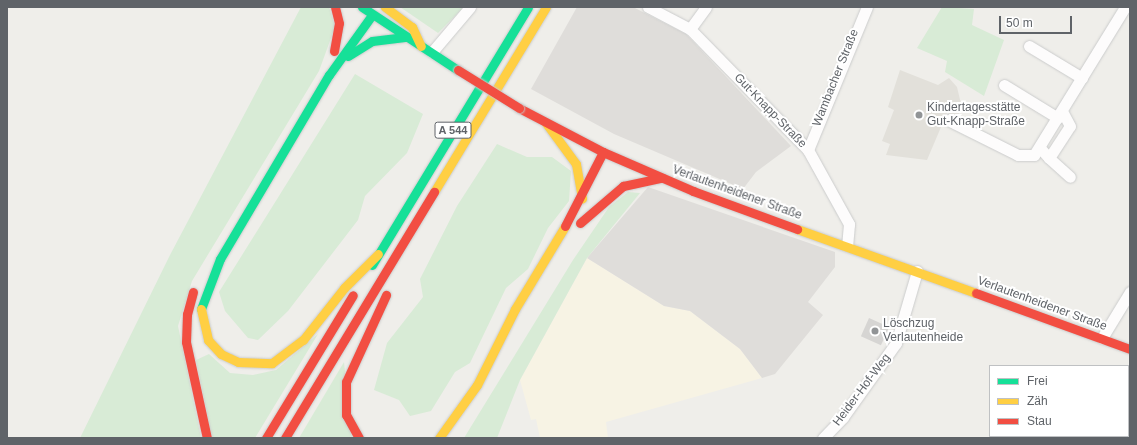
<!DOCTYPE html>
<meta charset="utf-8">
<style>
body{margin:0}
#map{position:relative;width:1137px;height:445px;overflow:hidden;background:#efeeea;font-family:Helvetica,sans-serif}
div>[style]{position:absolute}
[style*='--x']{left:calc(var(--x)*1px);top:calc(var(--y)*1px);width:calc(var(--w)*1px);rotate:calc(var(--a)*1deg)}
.commercial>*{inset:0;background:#f7f3e4}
.industrial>*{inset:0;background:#dfddda}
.education>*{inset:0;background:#e2e0da}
.green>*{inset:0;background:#d8ebd6}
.building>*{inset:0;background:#d6d5d3;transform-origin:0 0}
.roads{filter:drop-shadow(0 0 1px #cbcccc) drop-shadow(0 0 1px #cbcccc)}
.street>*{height:11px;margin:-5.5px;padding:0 5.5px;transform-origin:5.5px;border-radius:5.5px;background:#fdfcfc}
.fast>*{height:9px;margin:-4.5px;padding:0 4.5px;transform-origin:4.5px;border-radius:4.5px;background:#16e098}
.slow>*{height:9px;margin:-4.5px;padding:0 4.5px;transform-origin:4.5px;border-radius:4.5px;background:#ffcf43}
.jam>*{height:9px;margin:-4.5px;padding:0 4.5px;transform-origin:4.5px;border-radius:4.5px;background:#f24e42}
.bridges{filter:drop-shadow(0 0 1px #cacacb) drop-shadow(0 0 1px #cacacb)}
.jam-bridge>*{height:9px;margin:-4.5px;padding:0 4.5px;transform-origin:4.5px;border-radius:4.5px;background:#f24e42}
.dots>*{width:11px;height:11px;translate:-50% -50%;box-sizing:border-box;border:2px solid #fff;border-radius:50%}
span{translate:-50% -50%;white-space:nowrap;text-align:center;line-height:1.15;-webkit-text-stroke:4px #fff;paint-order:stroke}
.shield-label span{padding:1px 3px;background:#fff;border:1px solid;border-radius:3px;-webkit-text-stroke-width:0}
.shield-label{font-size:11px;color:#5f6368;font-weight:700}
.street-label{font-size:12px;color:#5f6368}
.poi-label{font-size:12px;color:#5f6368}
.left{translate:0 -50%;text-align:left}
.frame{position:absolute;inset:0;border:8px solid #5f6368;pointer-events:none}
.legend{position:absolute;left:989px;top:365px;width:140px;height:72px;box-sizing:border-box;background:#fff;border:1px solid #bfc1c3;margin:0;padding:5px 7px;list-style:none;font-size:12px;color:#5f6368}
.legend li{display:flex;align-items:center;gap:8px;height:20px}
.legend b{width:20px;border:1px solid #bfc1c3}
.scale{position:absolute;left:999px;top:16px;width:73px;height:18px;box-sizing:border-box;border:2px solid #5f6368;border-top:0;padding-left:5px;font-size:12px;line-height:14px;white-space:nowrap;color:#5f6368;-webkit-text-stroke:3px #fff;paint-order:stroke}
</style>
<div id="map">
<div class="commercial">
<div style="clip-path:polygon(587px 258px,664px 306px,690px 311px,740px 349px,762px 378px,606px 422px,608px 438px,540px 438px,536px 419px,531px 420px,520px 380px)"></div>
</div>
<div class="industrial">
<div style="clip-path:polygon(577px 7px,633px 7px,686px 34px,791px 146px,756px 172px,743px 189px,614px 134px,531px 89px)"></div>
<div style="clip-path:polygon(648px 187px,835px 252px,835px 267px,808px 302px,823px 315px,775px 374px,762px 378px,740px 349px,690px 311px,664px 306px,587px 258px)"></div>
</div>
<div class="education">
<div style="clip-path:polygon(900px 70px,938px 85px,949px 78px,957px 87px,962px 108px,957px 117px,947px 113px,927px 160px,886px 155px,890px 144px,882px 141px,894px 110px,888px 107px)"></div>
</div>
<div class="green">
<div style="clip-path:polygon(301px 7px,329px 7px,335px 27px,319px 71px,192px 281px,178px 326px,201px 438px,80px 438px,170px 255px)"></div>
<div style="clip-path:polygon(400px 7px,464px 7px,438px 33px)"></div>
<div style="clip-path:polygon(942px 7px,974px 9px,972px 25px,1004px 40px,984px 96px,945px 72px,947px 61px,917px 48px)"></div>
<div style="clip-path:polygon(355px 74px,423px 114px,407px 153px,365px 196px,358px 220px,288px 311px,258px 340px,248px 338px,225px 311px,219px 292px)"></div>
<div style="clip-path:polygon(497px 144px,527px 157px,552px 157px,571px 171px,569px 201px,548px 228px,528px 269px,506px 288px,470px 363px,455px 372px,431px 411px,410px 416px,399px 400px,374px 390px,387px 343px,423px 297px,420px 279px,457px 206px)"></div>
<div style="clip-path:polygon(628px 192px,640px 193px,587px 258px,520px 380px,497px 438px,464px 438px,573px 260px,609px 207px)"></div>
<div style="clip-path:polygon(318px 334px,255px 438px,212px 438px,196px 360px,209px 354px,230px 373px,253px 375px,276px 370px)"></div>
<div style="clip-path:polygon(344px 362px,352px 438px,299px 438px)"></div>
</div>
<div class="building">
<div style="left:869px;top:318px;width:22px;height:20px;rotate:24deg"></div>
</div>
<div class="roads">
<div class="street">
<div style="--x:648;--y:7;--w:47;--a:27.6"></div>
<div style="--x:690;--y:29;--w:169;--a:45.7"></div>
<div style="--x:808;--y:150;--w:85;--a:61"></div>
<div style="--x:849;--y:224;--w:21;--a:95"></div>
<div style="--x:690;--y:29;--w:27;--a:-54"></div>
<div style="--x:1029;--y:46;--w:62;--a:31.1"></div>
<div style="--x:432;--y:52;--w:59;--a:-49.8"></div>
<div style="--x:1004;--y:85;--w:63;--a:31.4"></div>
<div style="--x:948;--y:120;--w:78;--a:26.6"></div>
<div style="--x:1018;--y:155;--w:16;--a:0"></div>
<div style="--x:1034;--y:155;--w:174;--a:-58.4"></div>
<div style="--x:1040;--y:148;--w:13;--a:48"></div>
<div style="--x:1049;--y:158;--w:38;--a:-57"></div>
<div style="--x:1070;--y:126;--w:17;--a:-118"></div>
<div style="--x:808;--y:150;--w:155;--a:-67.6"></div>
<div style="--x:1049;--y:158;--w:28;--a:42"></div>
<div style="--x:1102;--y:338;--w:54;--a:-58.7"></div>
<div style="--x:823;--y:438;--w:29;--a:-46"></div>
<div style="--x:843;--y:417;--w:91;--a:-54.4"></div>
<div style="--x:896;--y:343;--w:75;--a:-73.7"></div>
</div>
<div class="fast">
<div style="--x:362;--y:7;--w:115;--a:33.3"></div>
<div style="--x:348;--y:56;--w:28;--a:-32"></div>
<div style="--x:372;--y:41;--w:33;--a:-7"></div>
<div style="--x:372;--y:265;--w:301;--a:-58.8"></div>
<div style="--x:201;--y:309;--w:53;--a:-69.2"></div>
<div style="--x:220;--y:259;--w:214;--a:-59.4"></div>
<div style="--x:329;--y:75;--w:74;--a:-54.4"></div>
</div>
<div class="slow">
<div style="--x:385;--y:7;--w:34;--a:37"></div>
<div style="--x:412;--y:27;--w:21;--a:65"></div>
<div style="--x:546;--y:123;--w:51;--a:53.8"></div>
<div style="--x:576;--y:164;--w:35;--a:80"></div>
<div style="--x:434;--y:192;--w:216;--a:-58.8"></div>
<div style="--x:797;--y:229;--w:190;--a:19.7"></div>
<div style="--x:201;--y:309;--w:32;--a:77"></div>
<div style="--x:208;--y:340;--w:19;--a:47"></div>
<div style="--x:221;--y:354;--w:19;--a:25"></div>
<div style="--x:238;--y:362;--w:34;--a:2"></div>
<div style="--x:272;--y:363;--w:39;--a:-37"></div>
<div style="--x:303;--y:340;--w:66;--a:-51.7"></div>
<div style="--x:344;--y:288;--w:48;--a:-45"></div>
<div style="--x:439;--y:438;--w:65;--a:-54.4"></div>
<div style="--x:477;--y:385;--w:85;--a:-63.4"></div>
<div style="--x:515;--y:309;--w:97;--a:-58.9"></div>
</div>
<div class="jam">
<div style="--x:334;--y:51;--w:28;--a:-80"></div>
<div style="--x:339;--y:23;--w:16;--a:-104"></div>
<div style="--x:519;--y:108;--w:95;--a:27.6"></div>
<div style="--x:603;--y:152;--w:98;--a:23.4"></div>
<div style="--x:693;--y:191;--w:111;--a:20.1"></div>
<div style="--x:580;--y:223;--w:57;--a:-40.7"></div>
<div style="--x:623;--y:186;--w:40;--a:-12"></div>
<div style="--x:565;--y:226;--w:83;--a:-62.8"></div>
<div style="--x:193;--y:292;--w:23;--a:105"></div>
<div style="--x:187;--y:314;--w:28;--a:92"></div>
<div style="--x:186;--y:342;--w:98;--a:77.7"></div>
<div style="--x:976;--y:293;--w:164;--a:20"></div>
<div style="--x:266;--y:438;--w:167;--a:-58.7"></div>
<div style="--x:285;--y:438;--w:288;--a:-58.8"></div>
<div style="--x:359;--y:438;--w:26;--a:-119"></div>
<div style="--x:346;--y:415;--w:33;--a:-90"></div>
<div style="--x:346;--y:382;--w:96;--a:-65.3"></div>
</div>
</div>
<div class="bridges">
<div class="jam-bridge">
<div style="--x:458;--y:70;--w:72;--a:31.9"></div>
</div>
</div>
<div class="dots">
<div style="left:919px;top:115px;background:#919496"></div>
<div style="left:875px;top:331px;background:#919496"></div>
</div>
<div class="shield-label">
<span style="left:453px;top:130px">A 544</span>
</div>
<div class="street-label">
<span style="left:836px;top:78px;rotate:-68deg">Wambacher Straße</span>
<span style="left:770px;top:111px;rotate:46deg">Gut-Knapp-Straße</span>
<span style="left:737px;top:193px;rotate:20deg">Verlautenheidener Straße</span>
<span style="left:1042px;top:304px;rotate:20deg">Verlautenheidener Straße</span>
<span style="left:862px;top:390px;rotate:-53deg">Heider-Hof-Weg</span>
</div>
<div class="poi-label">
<span class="left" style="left:927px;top:115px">Kindertagesstätte<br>Gut-Knapp-Straße</span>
<span class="left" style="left:883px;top:331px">Löschzug<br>Verlautenheide</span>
</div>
<div class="frame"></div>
<ul class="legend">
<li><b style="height:5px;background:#16e098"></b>Frei</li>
<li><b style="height:5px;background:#ffcf43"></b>Zäh</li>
<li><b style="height:5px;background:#f24e42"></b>Stau</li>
</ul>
<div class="scale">50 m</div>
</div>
